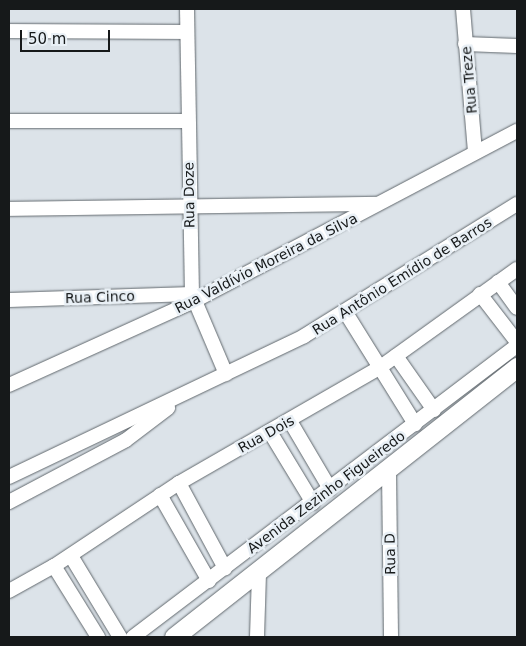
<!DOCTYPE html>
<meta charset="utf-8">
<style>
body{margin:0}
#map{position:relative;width:526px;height:646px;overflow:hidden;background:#dce3e9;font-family:"DejaVu Sans",sans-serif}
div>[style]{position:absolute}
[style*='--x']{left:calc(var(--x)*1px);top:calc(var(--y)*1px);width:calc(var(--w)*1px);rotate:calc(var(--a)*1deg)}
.roads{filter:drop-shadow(0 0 1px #61686d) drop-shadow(0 0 1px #61686d)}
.street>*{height:14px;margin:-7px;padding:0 7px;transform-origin:7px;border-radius:7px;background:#fff}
.secondary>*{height:19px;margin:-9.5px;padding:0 9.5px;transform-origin:9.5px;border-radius:9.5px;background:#fff}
span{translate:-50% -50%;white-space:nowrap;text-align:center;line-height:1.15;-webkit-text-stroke:5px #e9f0f6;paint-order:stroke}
.street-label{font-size:14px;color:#16191a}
.frame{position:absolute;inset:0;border:10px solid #16191a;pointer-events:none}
.scale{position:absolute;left:20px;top:30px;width:90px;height:22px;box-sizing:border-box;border:2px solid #16191a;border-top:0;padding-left:6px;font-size:15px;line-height:18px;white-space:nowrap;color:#16191a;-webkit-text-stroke:4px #e9f0f6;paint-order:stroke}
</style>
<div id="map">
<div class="roads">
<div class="street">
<div style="--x:187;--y:9;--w:285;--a:89"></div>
<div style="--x:192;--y:294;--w:87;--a:67"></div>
<div style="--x:463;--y:9;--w:144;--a:85.2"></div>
<div style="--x:9;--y:31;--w:178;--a:0.3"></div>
<div style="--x:465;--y:44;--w:52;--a:2.2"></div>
<div style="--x:9;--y:121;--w:179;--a:0"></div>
<div style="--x:9;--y:209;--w:367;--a:-0.8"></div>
<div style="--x:498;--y:282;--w:32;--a:54"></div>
<div style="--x:480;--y:294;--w:61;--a:52.4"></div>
<div style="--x:9;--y:300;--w:183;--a:-1.9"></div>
<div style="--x:346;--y:313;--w:131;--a:58.1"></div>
<div style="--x:396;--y:356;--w:66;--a:54.9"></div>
<div style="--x:9;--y:385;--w:205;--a:-24.4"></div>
<div style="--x:196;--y:300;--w:363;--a:-27.8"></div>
<div style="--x:290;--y:421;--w:79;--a:59.5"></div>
<div style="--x:270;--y:432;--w:83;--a:58.8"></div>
<div style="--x:389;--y:472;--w:165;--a:89.3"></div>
<div style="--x:9;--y:477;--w:327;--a:-25.5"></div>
<div style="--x:304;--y:336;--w:251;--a:-31.8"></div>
<div style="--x:179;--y:483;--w:97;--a:61.6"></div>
<div style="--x:160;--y:495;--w:99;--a:60.3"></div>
<div style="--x:9;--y:502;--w:132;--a:-27.9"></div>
<div style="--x:126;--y:440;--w:53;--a:-37.3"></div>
<div style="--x:71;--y:556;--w:95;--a:58.8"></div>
<div style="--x:54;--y:566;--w:84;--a:58.2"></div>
<div style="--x:9;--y:591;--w:51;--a:-29.1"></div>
<div style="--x:54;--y:566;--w:150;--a:-33.6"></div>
<div style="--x:179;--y:483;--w:231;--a:-29.9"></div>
<div style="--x:379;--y:368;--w:170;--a:-35.7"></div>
<div style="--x:133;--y:637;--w:482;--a:-37.2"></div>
<div style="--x:257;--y:637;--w:62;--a:-88.2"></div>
</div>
<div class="secondary">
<div style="--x:174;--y:637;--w:437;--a:-38.2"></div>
</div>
</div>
<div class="street-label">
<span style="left:469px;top:80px;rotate:-95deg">Rua Treze</span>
<span style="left:189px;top:195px;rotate:-91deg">Rua Doze</span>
<span style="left:266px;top:263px;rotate:-27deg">Rua Valdívio Moreira da Silva</span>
<span style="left:402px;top:276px;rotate:-32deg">Rua Antônio Emídio de Barros</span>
<span style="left:100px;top:297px;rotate:-2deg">Rua Cinco</span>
<span style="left:266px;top:434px;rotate:-29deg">Rua Dois</span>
<span style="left:326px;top:492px;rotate:-37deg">Avenida Zezinho Figueiredo</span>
<span style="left:390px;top:554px;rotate:-91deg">Rua D</span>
</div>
<div class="frame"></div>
<div class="scale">50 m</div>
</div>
